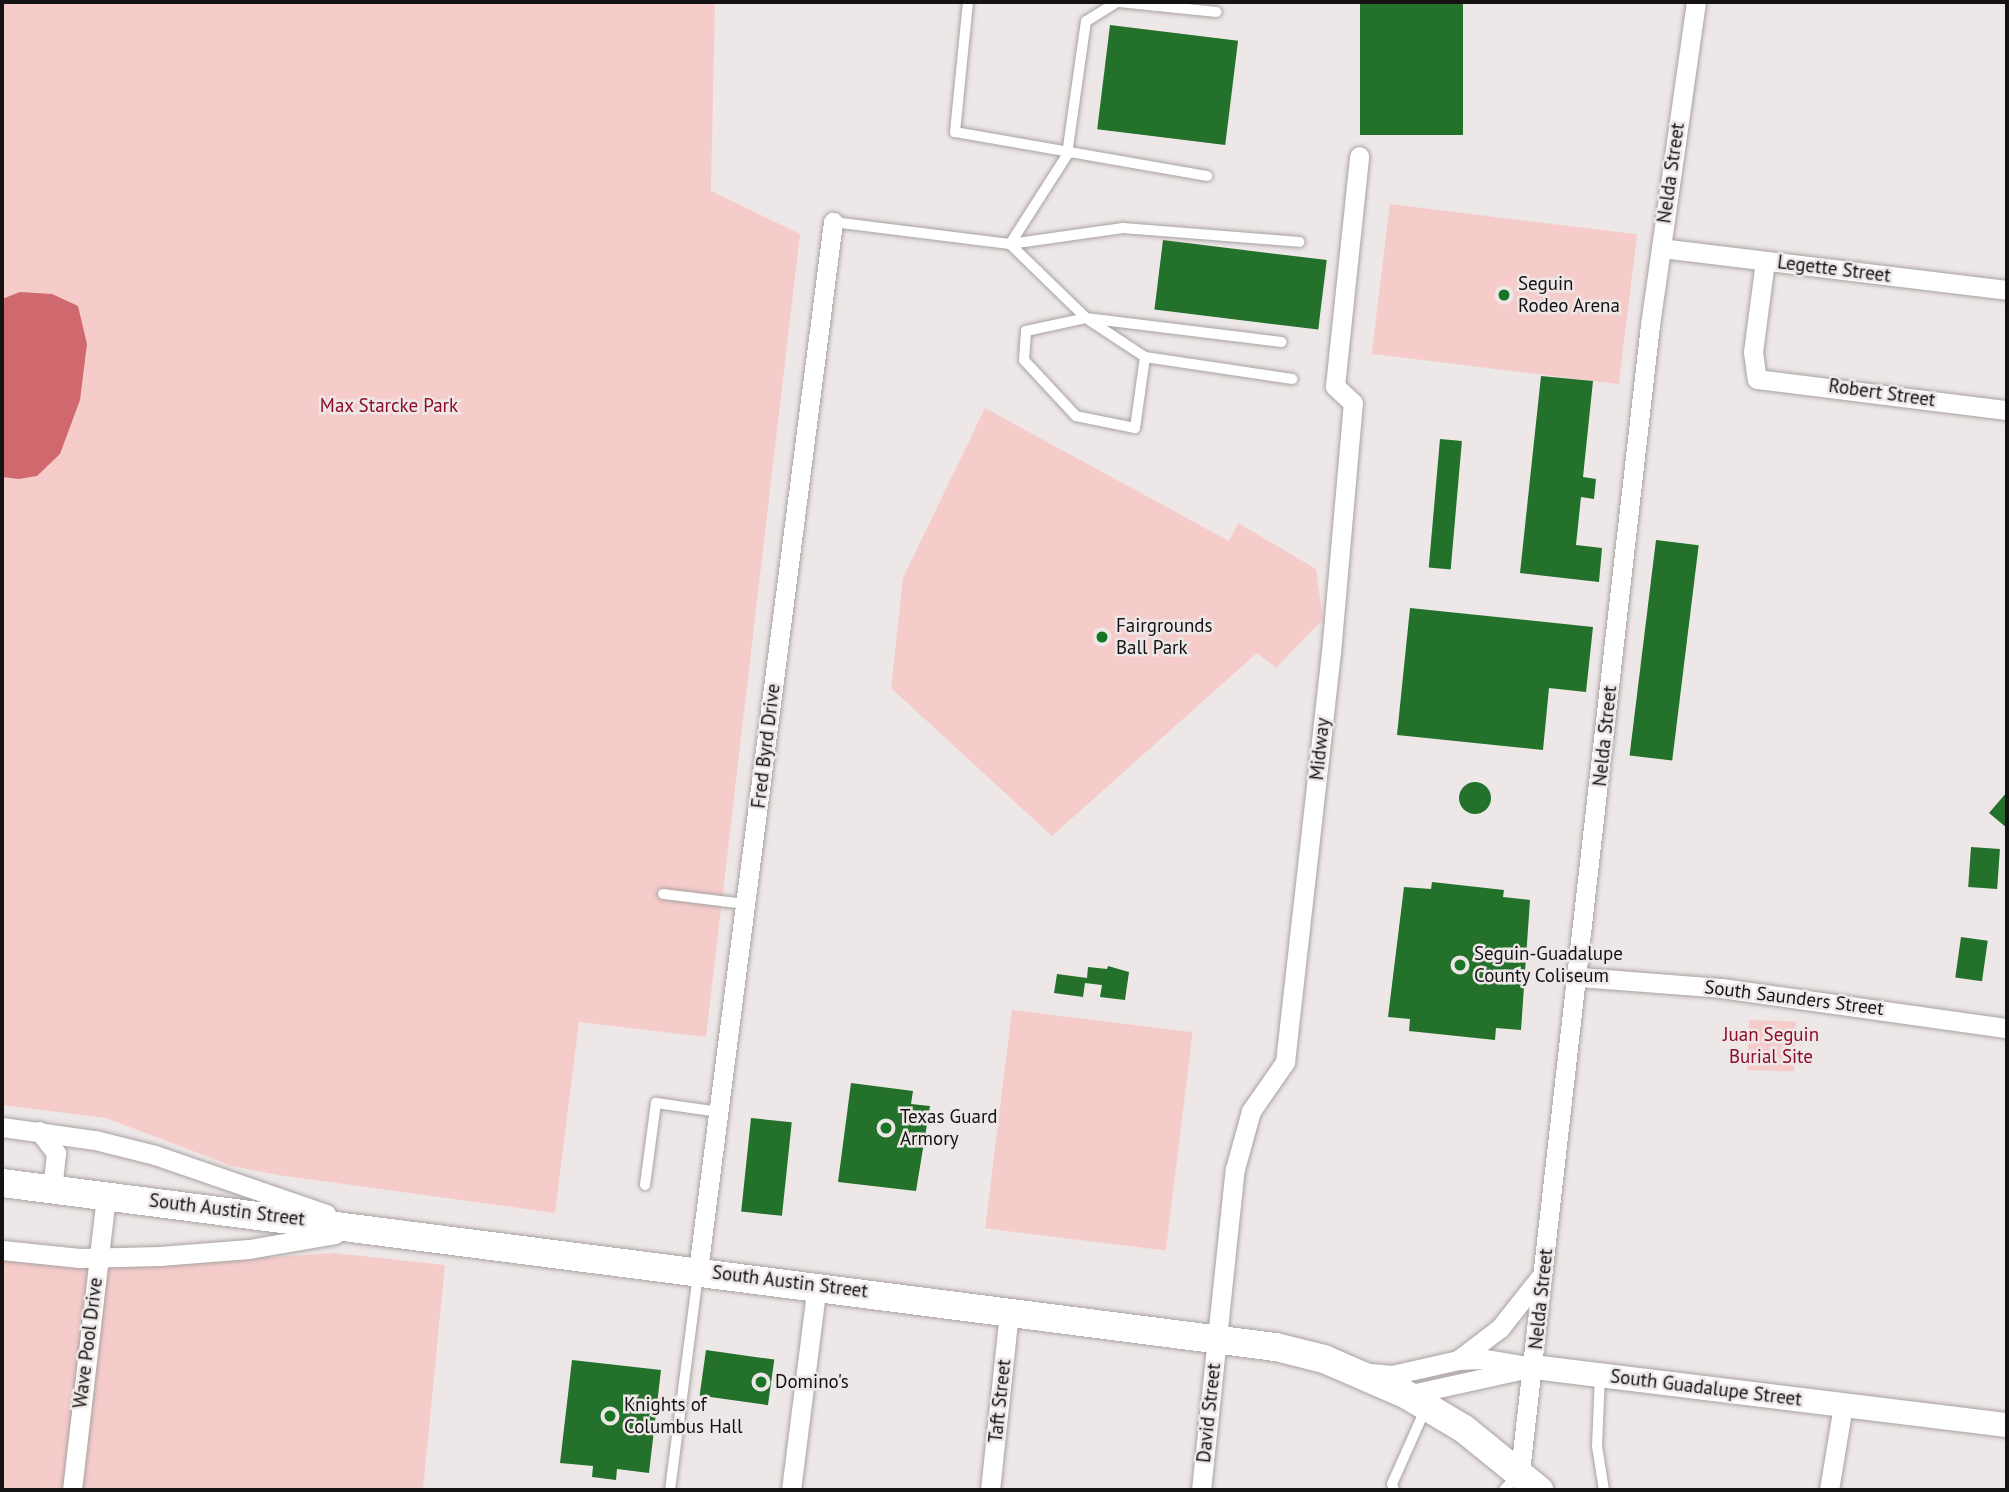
<!DOCTYPE html>
<style>
body{margin:0}
#map{position:relative;width:2009px;height:1492px;overflow:hidden;background:#eee7e7;font-family:"PT Sans",sans-serif}
div>[style]{position:absolute}
[style*='--x']{left:calc(var(--x)*1px);top:calc(var(--y)*1px);width:calc(var(--w)*1px);rotate:calc(var(--a)*1deg)}
.green>*{inset:0;background:#f6cccb;transform-origin:0 0}
.water>*{inset:0;background:#cf696d}
.building>*{inset:0;background:#23712b;transform-origin:0 0}
.round{border-radius:50%}
.roads{filter:drop-shadow(0 0 2px #a8a2a1) drop-shadow(0 0 2px #a8a2a1)}
.service>*{height:10px;margin:-5px;padding:0 5px;transform-origin:5px;border-radius:5px;background:#fff}
.minor>*{height:19px;margin:-9.5px;padding:0 9.5px;transform-origin:9.5px;border-radius:9.5px;background:#fff}
.tertiary>*{height:24px;margin:-12px;padding:0 12px;transform-origin:12px;border-radius:12px;background:#fff}
.secondary>*{height:28px;margin:-14px;padding:0 14px;transform-origin:14px;border-radius:14px;background:#fff}
.dots>*{width:19px;height:19px;translate:-50% -50%;box-sizing:border-box;border:4px solid #eee7e7;border-radius:50%}
span{translate:-50% -50%;white-space:nowrap;text-align:center;line-height:1.15;-webkit-text-stroke:5px #eee7e7;paint-order:stroke}
.street-label{font-size:19px;color:#141212}
.poi-label{font-size:19px;color:#141212}
.left{translate:0 -50%;text-align:left}
.park-label{font-size:19px;color:#8d0b26}
.frame{position:absolute;inset:0;border:4px solid #141212;pointer-events:none}
</style>
<div id="map">
<div class="green">
<div style="clip-path:polygon(2px 2px,715px 2px,711px 191px,800px 234px,706px 1037px,579px 1022px,555px 1213px,278px 1175px,232px 1166px,106px 1118px,2px 1105px)"></div>
<div style="left:1390px;top:204px;width:249px;height:151px;rotate:7deg"></div>
<div style="clip-path:polygon(985px 408px,1229px 541px,1238px 523px,1316px 569px,1323px 619px,1276px 668px,1257px 653px,1052px 836px,891px 688px,903px 578px)"></div>
<div style="left:1012px;top:1010px;width:182px;height:220px;rotate:7deg"></div>
<div style="left:1749px;top:1020px;width:47px;height:50px;rotate:2deg"></div>
<div style="clip-path:polygon(334px 1253px,445px 1265px,423px 1490px,2px 1490px,2px 1258px,122px 1267px)"></div>
</div>
<div class="water">
<div style="clip-path:polygon(20px 292px,52px 294px,78px 306px,87px 344px,80px 400px,60px 454px,37px 476px,19px 479px,2px 477px,2px 299px)"></div>
</div>
<div class="building">
<div style="left:1360px;top:2px;width:103px;height:133px"></div>
<div style="left:1110px;top:25px;width:129px;height:105px;rotate:7deg"></div>
<div style="left:1163px;top:240px;width:165px;height:70px;rotate:7deg"></div>
<div style="clip-path:polygon(1541px 376px,1593px 381px,1583px 477px,1596px 479px,1594px 499px,1581px 497px,1576px 545px,1602px 548px,1599px 582px,1520px 573px)"></div>
<div style="left:1440px;top:439px;width:22px;height:129px;rotate:5deg"></div>
<div style="left:1656px;top:540px;width:43px;height:217px;rotate:7deg"></div>
<div style="clip-path:polygon(1410px 608px,1593px 627px,1586px 692px,1549px 688px,1543px 750px,1397px 735px)"></div>
<div class="round" style="left:1459px;top:782px;width:32px;height:32px"></div>
<div style="clip-path:polygon(2007px 792px,2007px 828px,1989px 813px)"></div>
<div style="left:1971px;top:847px;width:29px;height:40px;rotate:4deg"></div>
<div style="clip-path:polygon(1432px 882px,1504px 890px,1503px 897px,1530px 900px,1521px 1030px,1496px 1028px,1495px 1040px,1409px 1031px,1410px 1019px,1388px 1017px,1404px 887px,1431px 889px)"></div>
<div style="left:1961px;top:937px;width:27px;height:41px;rotate:8deg"></div>
<div style="clip-path:polygon(1108px 966px,1129px 972px,1125px 1000px,1100px 997px,1102px 985px,1085px 983px,1083px 997px,1054px 993px,1057px 974px,1087px 978px,1088px 967px,1107px 969px)"></div>
<div style="clip-path:polygon(851px 1083px,913px 1091px,911px 1104px,930px 1106px,916px 1191px,838px 1182px)"></div>
<div style="left:751px;top:1118px;width:41px;height:94px;rotate:6deg"></div>
<div style="left:706px;top:1350px;width:69px;height:46px;rotate:8deg"></div>
<div style="clip-path:polygon(572px 1360px,661px 1370px,649px 1473px,617px 1469px,616px 1480px,592px 1477px,593px 1466px,560px 1463px)"></div>
</div>
<div class="roads">
<div class="service">
<div style="--x:968;--y:2;--w:131;--a:95.7"></div>
<div style="--x:955;--y:132;--w:256;--a:9.9"></div>
<div style="--x:1117;--y:2;--w:36;--a:148"></div>
<div style="--x:1086;--y:21;--w:135;--a:98.1"></div>
<div style="--x:1067;--y:155;--w:106;--a:122.6"></div>
<div style="--x:1010;--y:244;--w:106;--a:44.2"></div>
<div style="--x:1086;--y:318;--w:197;--a:7"></div>
<div style="--x:1119;--y:2;--w:98;--a:5.9"></div>
<div style="--x:833;--y:222;--w:178;--a:7.1"></div>
<div style="--x:1010;--y:244;--w:114;--a:-8.1"></div>
<div style="--x:1123;--y:228;--w:177;--a:4.5"></div>
<div style="--x:1086;--y:318;--w:71;--a:33.5"></div>
<div style="--x:1145;--y:357;--w:72;--a:98"></div>
<div style="--x:1135;--y:428;--w:60;--a:-168.5"></div>
<div style="--x:1076;--y:416;--w:76;--a:-132.9"></div>
<div style="--x:1024;--y:360;--w:29;--a:-86"></div>
<div style="--x:1026;--y:331;--w:61;--a:-12.2"></div>
<div style="--x:1145;--y:357;--w:149;--a:8.5"></div>
<div style="--x:663;--y:894;--w:84;--a:6.9"></div>
<div style="--x:645;--y:1185;--w:83;--a:-82.4"></div>
<div style="--x:656;--y:1103;--w:64;--a:8.1"></div>
<div style="--x:1600;--y:1375;--w:71;--a:92.4"></div>
<div style="--x:1597;--y:1446;--w:45;--a:81"></div>
<div style="--x:670;--y:1490;--w:218;--a:-82.6"></div>
<div style="--x:1394;--y:1490;--w:6;--a:-108"></div>
<div style="--x:1392;--y:1484;--w:81;--a:-66"></div>
<div style="--x:1504;--y:1490;--w:21;--a:-47"></div>
</div>
<div class="minor">
<div style="--x:1661;--y:248;--w:349;--a:6.9"></div>
<div style="--x:1765;--y:261;--w:92;--a:97.5"></div>
<div style="--x:1753;--y:352;--w:27;--a:82"></div>
<div style="--x:1757;--y:379;--w:252;--a:7.1"></div>
<div style="--x:1579;--y:977;--w:142;--a:4.4"></div>
<div style="--x:1721;--y:988;--w:289;--a:8"></div>
<div style="--x:2;--y:1127;--w:94;--a:8"></div>
<div style="--x:95;--y:1140;--w:62;--a:14"></div>
<div style="--x:155;--y:1155;--w:181;--a:19"></div>
<div style="--x:39;--y:1131;--w:28;--a:52"></div>
<div style="--x:56;--y:1153;--w:36;--a:96"></div>
<div style="--x:2;--y:1250;--w:78;--a:5.9"></div>
<div style="--x:80;--y:1258;--w:80;--a:-1.4"></div>
<div style="--x:160;--y:1256;--w:89;--a:-4.5"></div>
<div style="--x:249;--y:1249;--w:87;--a:-9.9"></div>
<div style="--x:698;--y:1270;--w:1057;--a:-82.66"></div>
<div style="--x:1458;--y:1360;--w:53;--a:-37.3"></div>
<div style="--x:1500;--y:1328;--w:68;--a:-51.6"></div>
<div style="--x:1370;--y:1373;--w:22;--a:5"></div>
<div style="--x:1392;--y:1375;--w:68;--a:-12.8"></div>
<div style="--x:1458;--y:1360;--w:27;--a:-2"></div>
<div style="--x:1485;--y:1359;--w:50;--a:9.3"></div>
<div style="--x:1407;--y:1395;--w:125;--a:-12.5"></div>
<div style="--x:1520;--y:1471;--w:1153;--a:-83.53"></div>
<div style="--x:1650;--y:325;--w:326;--a:-81.9"></div>
<div style="--x:72;--y:1490;--w:297;--a:-83.4"></div>
<div style="--x:791;--y:1490;--w:207;--a:-82.8"></div>
<div style="--x:990;--y:1490;--w:180;--a:-83.9"></div>
<div style="--x:1201;--y:1490;--w:323;--a:-84"></div>
<div style="--x:1235;--y:1169;--w:60;--a:-74.6"></div>
<div style="--x:1251;--y:1111;--w:60;--a:-55.2"></div>
<div style="--x:1285;--y:1062;--w:412;--a:-83.6"></div>
<div style="--x:1331;--y:653;--w:251;--a:-85"></div>
<div style="--x:1353;--y:403;--w:25;--a:-137"></div>
<div style="--x:1335;--y:386;--w:231;--a:-84"></div>
<div style="--x:1829;--y:1490;--w:86;--a:-80.6"></div>
</div>
<div class="tertiary">
<div style="--x:1534;--y:1367;--w:477;--a:7"></div>
</div>
<div class="secondary">
<div style="--x:2;--y:1183;--w:1285;--a:7.34"></div>
<div style="--x:1276;--y:1347;--w:49;--a:14"></div>
<div style="--x:1324;--y:1359;--w:90;--a:23.4"></div>
<div style="--x:1407;--y:1395;--w:66;--a:30.8"></div>
<div style="--x:1464;--y:1429;--w:97;--a:39.1"></div>
</div>
</div>
<div class="dots">
<div style="left:1504px;top:295px;background:#177524"></div>
<div style="left:1102px;top:637px;background:#177524"></div>
<div style="left:1460px;top:965px;background:#177524"></div>
<div style="left:886px;top:1128px;background:#177524"></div>
<div style="left:761px;top:1382px;background:#177524"></div>
<div style="left:610px;top:1416px;background:#177524"></div>
</div>
<div class="street-label">
<span style="left:1671px;top:173px;rotate:-82deg">Nelda Street</span>
<span style="left:1834px;top:269px;rotate:7deg">Legette Street</span>
<span style="left:1882px;top:393px;rotate:8deg">Robert Street</span>
<span style="left:1605px;top:736px;rotate:-84deg">Nelda Street</span>
<span style="left:766px;top:746px;rotate:-83deg">Fred Byrd Drive</span>
<span style="left:1320px;top:749px;rotate:-84deg">Midway</span>
<span style="left:1794px;top:998px;rotate:7deg">South Saunders Street</span>
<span style="left:227px;top:1210px;rotate:7deg">South Austin Street</span>
<span style="left:790px;top:1282px;rotate:7deg">South Austin Street</span>
<span style="left:1541px;top:1299px;rotate:-84deg">Nelda Street</span>
<span style="left:88px;top:1343px;rotate:-83deg">Wave Pool Drive</span>
<span style="left:1706px;top:1388px;rotate:7deg">South Guadalupe Street</span>
<span style="left:1000px;top:1401px;rotate:-84deg">Taft Street</span>
<span style="left:1209px;top:1413px;rotate:-84deg">David Street</span>
</div>
<div class="poi-label">
<span class="left" style="left:1518px;top:295px">Seguin<br>Rodeo Arena</span>
<span class="left" style="left:1116px;top:637px">Fairgrounds<br>Ball Park</span>
<span class="left" style="left:1474px;top:965px">Seguin-Guadalupe<br>County Coliseum</span>
<span class="left" style="left:900px;top:1128px">Texas Guard<br>Armory</span>
<span class="left" style="left:775px;top:1382px">Domino's</span>
<span class="left" style="left:624px;top:1416px">Knights of<br>Columbus Hall</span>
</div>
<div class="park-label">
<span style="left:389px;top:406px">Max Starcke Park</span>
<span style="left:1771px;top:1046px">Juan Seguin<br>Burial Site</span>
</div>
<div class="frame"></div>
</div>
